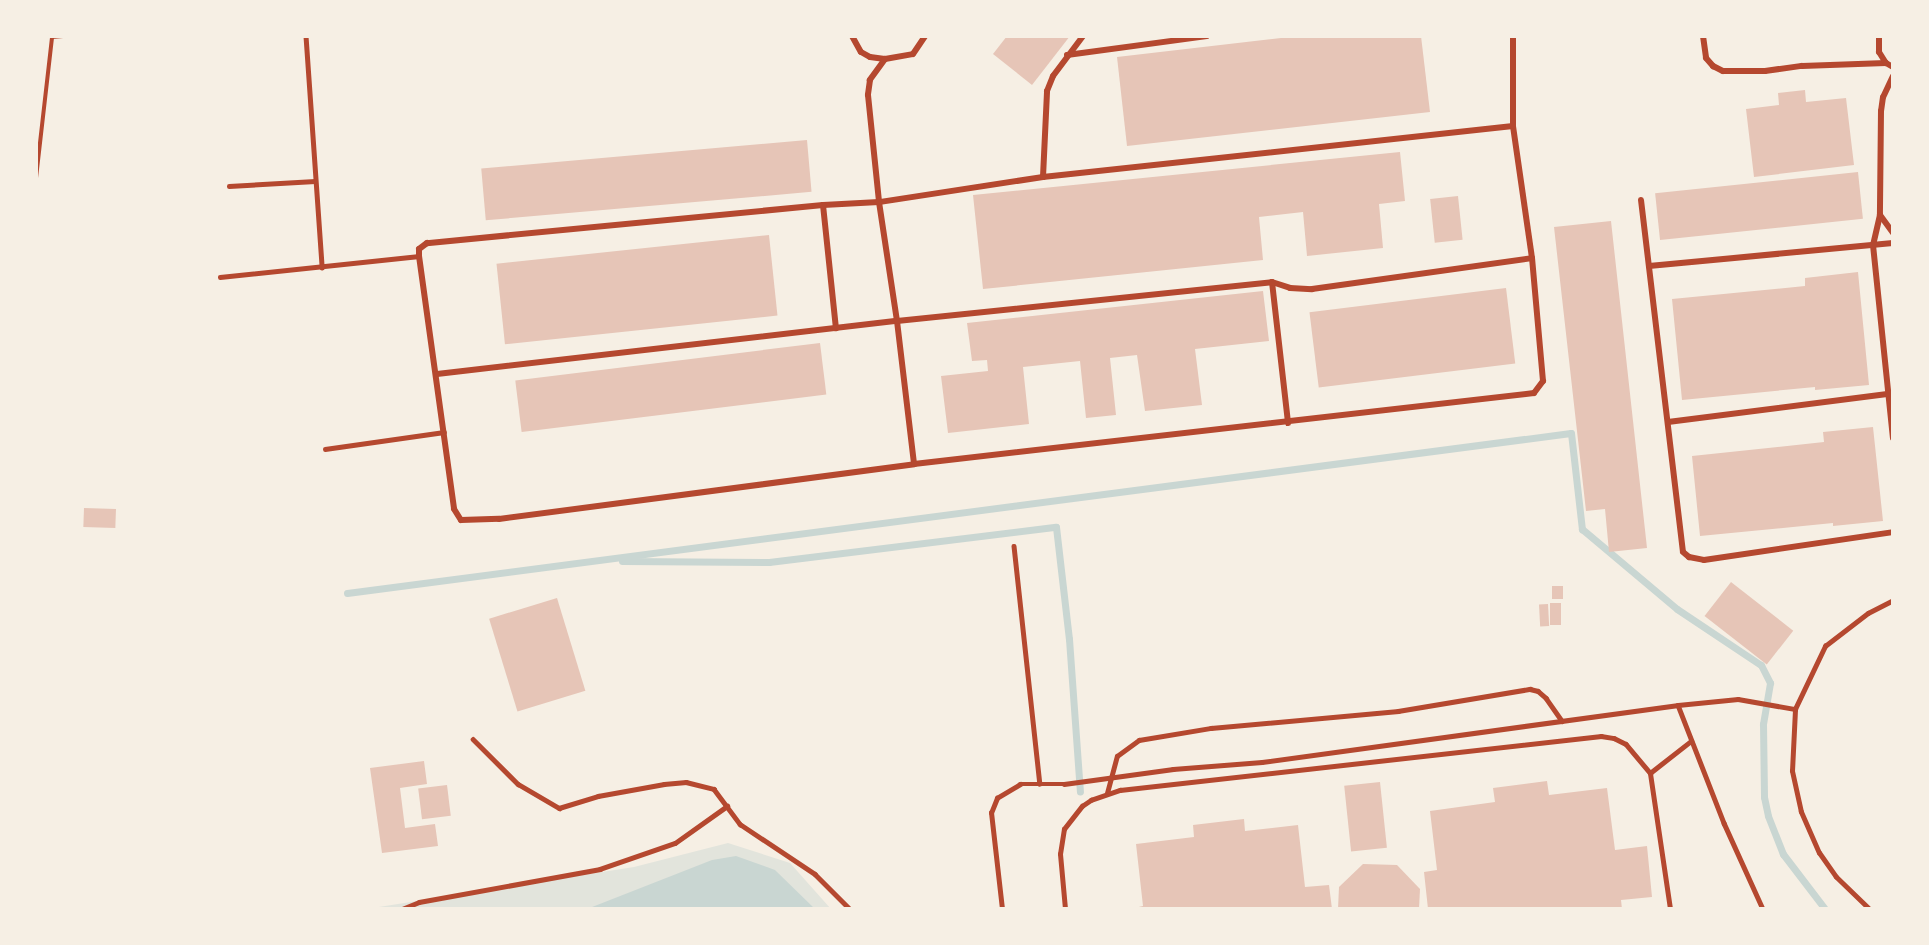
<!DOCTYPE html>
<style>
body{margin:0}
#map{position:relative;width:1929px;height:945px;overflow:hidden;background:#f6efe4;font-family:Signika,sans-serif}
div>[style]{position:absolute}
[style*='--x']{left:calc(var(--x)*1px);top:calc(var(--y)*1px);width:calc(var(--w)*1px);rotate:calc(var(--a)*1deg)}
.green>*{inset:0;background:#e2e4dc}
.water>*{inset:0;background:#c9d6d2}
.stream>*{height:7px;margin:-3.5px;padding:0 3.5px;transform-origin:3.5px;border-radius:3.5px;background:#c9d6d2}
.building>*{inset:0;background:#e6c5b7;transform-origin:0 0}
.path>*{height:4px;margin:-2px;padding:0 2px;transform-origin:2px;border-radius:2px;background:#b5482f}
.service>*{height:4.5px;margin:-2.25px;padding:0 2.25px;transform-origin:2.25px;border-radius:2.25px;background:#b5482f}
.minor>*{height:6px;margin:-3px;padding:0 3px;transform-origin:3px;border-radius:3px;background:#b5482f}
span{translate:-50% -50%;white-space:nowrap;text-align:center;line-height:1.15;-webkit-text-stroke:6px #f6efe4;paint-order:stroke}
.frame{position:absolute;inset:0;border:38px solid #f6efe4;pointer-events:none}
</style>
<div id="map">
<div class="green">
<div style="clip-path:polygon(728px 843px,790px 863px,831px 909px,366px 909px,634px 867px)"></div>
</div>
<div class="water">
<div style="clip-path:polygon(736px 856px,775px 870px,815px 909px,587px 909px,712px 860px)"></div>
</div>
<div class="stream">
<div style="--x:622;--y:561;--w:147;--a:0.4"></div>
<div style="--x:769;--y:562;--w:289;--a:-7"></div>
<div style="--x:1056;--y:527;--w:113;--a:83.4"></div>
<div style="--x:1069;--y:639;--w:153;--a:85.9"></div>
<div style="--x:347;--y:593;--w:1234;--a:-7.45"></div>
<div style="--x:1571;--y:433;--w:97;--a:83.5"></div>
<div style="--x:1582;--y:529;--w:124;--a:40.1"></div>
<div style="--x:1677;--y:609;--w:101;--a:33.7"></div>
<div style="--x:1761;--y:665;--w:20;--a:63"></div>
<div style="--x:1770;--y:683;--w:42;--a:99.7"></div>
<div style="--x:1763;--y:724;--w:73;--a:89.2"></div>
<div style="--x:1764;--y:797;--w:19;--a:78"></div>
<div style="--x:1768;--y:816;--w:41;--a:68.5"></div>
<div style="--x:1783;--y:854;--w:69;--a:52.6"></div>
</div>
<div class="building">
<div style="clip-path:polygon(1007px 36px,1070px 36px,1032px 85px,993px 54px)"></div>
<div style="clip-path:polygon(1299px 36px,1421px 36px,1430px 112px,1127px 146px,1117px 57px)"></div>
<div style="clip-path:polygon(1805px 90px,1806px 102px,1846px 98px,1854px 165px,1754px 177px,1746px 109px,1779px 105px,1778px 93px)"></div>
<div style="left:807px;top:140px;width:52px;height:327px;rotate:85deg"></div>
<div style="clip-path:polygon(1400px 152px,1405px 201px,1379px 204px,1383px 248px,1307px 256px,1303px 212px,1259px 217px,1263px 260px,983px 289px,973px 195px)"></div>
<div style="left:1858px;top:172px;width:47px;height:204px;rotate:84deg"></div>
<div style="left:1458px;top:196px;width:44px;height:28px;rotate:84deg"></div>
<div style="clip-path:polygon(1611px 221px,1647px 548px,1609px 552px,1605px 509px,1586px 511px,1554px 227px)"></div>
<div style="left:769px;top:235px;width:81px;height:274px;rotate:84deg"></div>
<div style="clip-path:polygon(1858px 272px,1869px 385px,1815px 390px,1815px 387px,1682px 400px,1672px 299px,1805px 286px,1805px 278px)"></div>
<div style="left:1506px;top:288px;width:76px;height:198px;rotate:83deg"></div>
<div style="clip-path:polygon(1263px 291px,1269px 341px,1195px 349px,1202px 405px,1145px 411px,1137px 355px,1110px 358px,1116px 415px,1086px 418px,1080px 361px,1023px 367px,1029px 424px,948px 433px,941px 376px,988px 371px,987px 360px,972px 361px,967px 323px)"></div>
<div style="left:820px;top:343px;width:52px;height:307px;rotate:83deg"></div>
<div style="clip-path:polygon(1873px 427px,1883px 521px,1833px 526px,1833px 523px,1700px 536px,1692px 456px,1824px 442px,1823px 432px)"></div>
<div style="left:84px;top:508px;width:32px;height:19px;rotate:2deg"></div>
<div style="left:1731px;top:582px;width:79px;height:43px;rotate:38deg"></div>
<div style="left:1563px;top:586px;width:13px;height:11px;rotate:90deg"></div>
<div style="left:557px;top:598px;width:97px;height:71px;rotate:73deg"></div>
<div style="left:1550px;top:603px;width:11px;height:22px"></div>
<div style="left:1548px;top:604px;width:22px;height:9px;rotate:87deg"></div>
<div style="clip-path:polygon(424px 761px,427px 784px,400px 788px,405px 828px,435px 824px,438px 846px,382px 853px,370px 768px)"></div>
<div style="clip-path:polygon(1547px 781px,1549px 795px,1607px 788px,1615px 850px,1647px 846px,1652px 897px,1621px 900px,1622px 909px,1428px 909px,1424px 872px,1437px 870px,1430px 811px,1495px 802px,1493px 788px)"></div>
<div style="left:1380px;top:782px;width:66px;height:36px;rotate:84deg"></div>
<div style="left:447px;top:785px;width:31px;height:29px;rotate:83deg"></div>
<div style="clip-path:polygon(1244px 819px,1245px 831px,1298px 825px,1305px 887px,1329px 885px,1332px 909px,1130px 909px,1143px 906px,1136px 844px,1194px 837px,1193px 825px)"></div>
<div style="clip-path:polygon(1363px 864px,1397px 865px,1420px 889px,1419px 909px,1338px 909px,1339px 887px)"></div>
</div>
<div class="path">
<div style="--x:36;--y:178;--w:142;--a:-83.5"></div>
<div style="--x:52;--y:37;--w:11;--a:-5"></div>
</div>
<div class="service">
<div style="--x:306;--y:36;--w:232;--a:86"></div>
<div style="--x:229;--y:186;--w:86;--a:-3.3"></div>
<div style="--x:220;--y:277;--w:200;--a:-6"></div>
<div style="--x:325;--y:449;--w:120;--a:-8.1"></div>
<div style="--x:1014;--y:546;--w:239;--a:83.8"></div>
<div style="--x:1678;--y:705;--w:60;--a:-5.7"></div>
<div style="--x:1738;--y:699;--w:58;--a:10"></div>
<div style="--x:473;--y:739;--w:64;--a:45"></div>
<div style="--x:518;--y:784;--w:48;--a:30.3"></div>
<div style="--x:559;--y:808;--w:41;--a:-17.1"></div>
<div style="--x:598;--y:796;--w:67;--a:-10.3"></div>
<div style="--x:664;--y:784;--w:22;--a:-5"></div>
<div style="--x:686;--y:782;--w:29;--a:14"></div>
<div style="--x:714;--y:789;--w:44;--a:53.4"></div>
<div style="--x:740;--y:824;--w:90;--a:33.7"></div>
<div style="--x:815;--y:874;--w:49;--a:45"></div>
<div style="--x:1107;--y:793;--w:38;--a:-75"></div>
<div style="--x:1117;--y:756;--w:27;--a:-36"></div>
<div style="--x:1139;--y:740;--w:73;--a:-9.5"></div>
<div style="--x:1211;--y:728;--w:188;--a:-5.2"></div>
<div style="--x:1398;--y:711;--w:134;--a:-9.5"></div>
<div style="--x:1530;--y:689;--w:8;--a:14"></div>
<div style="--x:1538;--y:691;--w:11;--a:41"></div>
<div style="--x:1546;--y:698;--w:28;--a:55"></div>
<div style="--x:402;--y:909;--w:18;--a:-22"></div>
<div style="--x:419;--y:902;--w:184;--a:-10.3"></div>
<div style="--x:600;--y:869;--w:79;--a:-19.1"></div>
<div style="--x:675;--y:843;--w:64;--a:-35.4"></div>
<div style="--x:1002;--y:909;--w:97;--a:-96.5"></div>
<div style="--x:991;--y:813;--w:16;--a:-68"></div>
<div style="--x:997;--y:798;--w:27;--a:-31"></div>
<div style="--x:1020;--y:784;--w:44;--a:0"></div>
<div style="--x:1064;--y:784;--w:110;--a:-7.8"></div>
<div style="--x:1173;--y:769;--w:89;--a:-4.5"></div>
<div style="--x:1262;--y:762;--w:420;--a:-7.8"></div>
<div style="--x:1678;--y:705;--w:127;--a:68.7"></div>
<div style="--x:1724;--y:823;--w:94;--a:65.6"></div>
<div style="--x:1065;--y:909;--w:55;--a:-95.2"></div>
<div style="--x:1060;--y:854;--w:25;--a:-81"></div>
<div style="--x:1064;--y:829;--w:29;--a:-52"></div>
<div style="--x:1082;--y:806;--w:11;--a:-34"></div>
<div style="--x:1091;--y:800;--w:31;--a:-19"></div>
<div style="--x:1120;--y:790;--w:484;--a:-6.4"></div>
<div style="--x:1601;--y:736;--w:13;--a:9"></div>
<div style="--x:1614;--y:738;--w:13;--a:27"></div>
<div style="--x:1626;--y:744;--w:38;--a:50"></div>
<div style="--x:1670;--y:909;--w:137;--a:-98.4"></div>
<div style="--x:1650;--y:773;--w:52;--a:-38"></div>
<div style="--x:1869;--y:909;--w:46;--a:-135.9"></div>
<div style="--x:1836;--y:877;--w:29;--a:-125"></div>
<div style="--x:1819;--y:853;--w:45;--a:-113.7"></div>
<div style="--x:1801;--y:812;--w:42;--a:-102.4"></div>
<div style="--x:1792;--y:771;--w:62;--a:-87.2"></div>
<div style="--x:1795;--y:709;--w:70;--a:-64.5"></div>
<div style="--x:1825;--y:646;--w:54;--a:-37.5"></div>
<div style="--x:1868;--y:613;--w:28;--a:-27"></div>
</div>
<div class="minor">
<div style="--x:852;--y:36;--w:18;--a:61"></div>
<div style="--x:861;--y:52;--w:10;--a:29"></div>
<div style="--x:870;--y:57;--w:15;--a:8"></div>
<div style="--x:885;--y:59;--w:28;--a:-10"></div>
<div style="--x:913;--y:54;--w:22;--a:-56"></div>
<div style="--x:1703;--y:36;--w:22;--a:82"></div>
<div style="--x:1706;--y:58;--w:11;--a:49"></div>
<div style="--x:1713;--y:66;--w:11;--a:27"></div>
<div style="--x:1723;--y:71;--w:42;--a:0"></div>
<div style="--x:1765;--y:71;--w:37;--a:-8"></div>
<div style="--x:1802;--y:66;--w:84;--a:-2"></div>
<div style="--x:1879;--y:36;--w:16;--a:90"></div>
<div style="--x:1879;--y:52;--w:13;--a:58"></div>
<div style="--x:1886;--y:63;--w:8;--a:30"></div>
<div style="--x:1067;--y:55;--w:141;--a:-7.7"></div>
<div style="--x:885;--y:59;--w:26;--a:126"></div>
<div style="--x:870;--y:80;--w:15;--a:98"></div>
<div style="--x:868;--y:95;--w:108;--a:84.1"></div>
<div style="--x:879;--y:202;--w:120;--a:81.4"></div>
<div style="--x:897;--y:321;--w:144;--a:83.2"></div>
<div style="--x:1893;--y:76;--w:23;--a:115"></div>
<div style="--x:1883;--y:97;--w:14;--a:98"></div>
<div style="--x:1881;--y:111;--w:104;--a:90.6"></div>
<div style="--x:1880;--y:215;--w:31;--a:103"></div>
<div style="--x:1873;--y:245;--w:194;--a:84.1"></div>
<div style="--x:1513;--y:126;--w:473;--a:173.8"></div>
<div style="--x:1043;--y:177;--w:166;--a:171.3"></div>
<div style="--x:879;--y:202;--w:56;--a:176.9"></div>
<div style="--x:823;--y:205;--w:398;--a:174.5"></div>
<div style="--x:427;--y:243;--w:10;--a:143"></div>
<div style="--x:419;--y:249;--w:7;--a:90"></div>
<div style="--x:419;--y:256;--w:255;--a:82.1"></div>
<div style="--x:454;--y:509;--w:13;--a:58"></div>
<div style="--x:461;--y:520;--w:38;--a:-2"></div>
<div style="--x:499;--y:519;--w:419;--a:-7.5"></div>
<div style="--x:914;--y:464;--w:624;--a:-6.53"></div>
<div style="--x:1534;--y:393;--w:15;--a:-53"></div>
<div style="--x:1543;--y:381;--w:123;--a:-95.1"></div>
<div style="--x:1532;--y:258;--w:133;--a:-98.2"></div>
<div style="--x:1513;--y:126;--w:90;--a:-90"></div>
<div style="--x:1043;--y:177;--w:86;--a:-87.3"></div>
<div style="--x:1047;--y:91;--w:16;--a:-68"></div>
<div style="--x:1053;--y:76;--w:50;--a:-53.1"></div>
<div style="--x:1641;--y:200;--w:354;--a:83.2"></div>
<div style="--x:1683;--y:552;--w:8;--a:40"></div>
<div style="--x:1689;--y:557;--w:15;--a:11"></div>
<div style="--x:1704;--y:560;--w:191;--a:-8.4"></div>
<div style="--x:823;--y:205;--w:124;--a:84"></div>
<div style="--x:1880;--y:215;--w:22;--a:54"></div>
<div style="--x:1649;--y:266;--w:245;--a:-5.4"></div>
<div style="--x:1272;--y:282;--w:142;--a:83.5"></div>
<div style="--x:437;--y:374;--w:463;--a:-6.6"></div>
<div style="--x:897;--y:321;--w:377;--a:-5.9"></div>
<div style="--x:1272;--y:282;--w:19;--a:18"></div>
<div style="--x:1290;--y:288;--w:22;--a:3"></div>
<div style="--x:1312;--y:289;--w:222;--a:-8"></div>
<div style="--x:1668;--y:422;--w:227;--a:-7.3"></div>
</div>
<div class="frame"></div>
</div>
